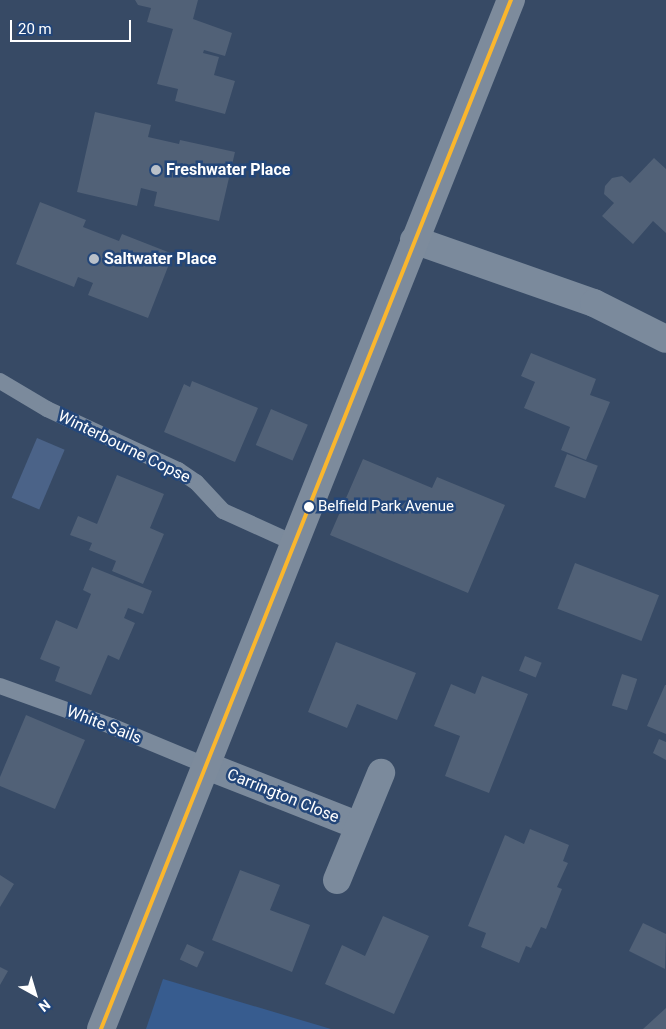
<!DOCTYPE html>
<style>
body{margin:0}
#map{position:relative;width:666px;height:1029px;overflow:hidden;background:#374a65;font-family:Roboto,sans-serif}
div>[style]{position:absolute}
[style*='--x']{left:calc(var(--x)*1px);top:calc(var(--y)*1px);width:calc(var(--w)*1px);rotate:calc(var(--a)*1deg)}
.green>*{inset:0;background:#375c8f}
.water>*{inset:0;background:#4b6388;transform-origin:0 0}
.building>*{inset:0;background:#516177;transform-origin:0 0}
.lane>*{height:16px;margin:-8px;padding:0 8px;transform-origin:8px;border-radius:8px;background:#7b8a9c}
.street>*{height:28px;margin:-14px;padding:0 14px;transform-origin:14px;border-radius:14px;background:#7b8a9c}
.highway>*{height:28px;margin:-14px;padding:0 14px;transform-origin:14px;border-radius:14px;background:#7d8b9c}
.bus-1>*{height:4px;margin:-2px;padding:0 2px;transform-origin:2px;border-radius:2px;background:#fab62d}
.dots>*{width:14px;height:14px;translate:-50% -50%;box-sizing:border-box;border:2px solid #234679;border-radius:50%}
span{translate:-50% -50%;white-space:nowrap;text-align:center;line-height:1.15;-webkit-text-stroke:5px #234679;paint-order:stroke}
.bus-label{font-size:15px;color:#fff}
.left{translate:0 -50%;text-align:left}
.poi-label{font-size:16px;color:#fff;font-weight:700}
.street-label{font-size:16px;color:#fff}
.north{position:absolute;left:10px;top:969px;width:50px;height:50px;-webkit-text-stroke:4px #234679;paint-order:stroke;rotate:141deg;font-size:14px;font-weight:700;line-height:20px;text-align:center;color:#fff}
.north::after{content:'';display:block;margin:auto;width:18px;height:22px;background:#fff;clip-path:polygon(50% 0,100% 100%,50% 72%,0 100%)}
.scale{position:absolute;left:10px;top:20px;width:121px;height:22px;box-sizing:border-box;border:2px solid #fff;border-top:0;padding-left:6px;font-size:15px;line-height:18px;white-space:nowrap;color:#fff;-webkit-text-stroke:4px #234679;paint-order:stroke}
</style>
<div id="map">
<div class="green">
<div style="clip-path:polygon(163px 979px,331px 1029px,146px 1029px)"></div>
</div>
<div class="water">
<div style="left:37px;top:438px;width:30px;height:65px;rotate:23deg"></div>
</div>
<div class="building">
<div style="clip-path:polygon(135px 0,198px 0,193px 19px,232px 33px,225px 56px,204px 50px,203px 53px,219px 57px,214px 75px,235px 81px,225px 114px,175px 101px,178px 89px,157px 84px,173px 29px,147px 22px,151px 8px,138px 5px)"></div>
<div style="clip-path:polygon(95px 112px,151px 125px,148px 137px,179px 144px,180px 140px,235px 152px,219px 221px,154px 206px,157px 192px,141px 188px,137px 206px,77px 192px)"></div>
<div style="clip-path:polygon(654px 158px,666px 169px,666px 233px,653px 221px,633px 244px,602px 216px,614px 203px,604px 194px,605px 186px,612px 178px,622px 176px,630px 183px)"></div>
<div style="clip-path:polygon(40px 202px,86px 220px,83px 227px,119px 241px,122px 234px,173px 254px,148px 318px,88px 295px,93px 283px,78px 277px,74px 287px,16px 264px)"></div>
<div style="clip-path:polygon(531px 353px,596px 379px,590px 395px,610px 402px,586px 460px,561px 450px,570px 427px,524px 408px,535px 382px,521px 376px)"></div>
<div style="clip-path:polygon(192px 381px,258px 408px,235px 462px,164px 432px,184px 384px,190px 387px)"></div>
<div style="left:271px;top:409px;width:40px;height:39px;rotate:23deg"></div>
<div style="left:567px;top:454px;width:33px;height:35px;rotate:21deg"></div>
<div style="clip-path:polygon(363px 459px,432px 488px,437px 477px,505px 505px,468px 593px,330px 535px)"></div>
<div style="clip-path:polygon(117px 475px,164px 494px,150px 528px,164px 534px,143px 584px,112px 571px,116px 561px,89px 550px,92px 543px,70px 535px,78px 516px,97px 524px)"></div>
<div style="left:575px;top:563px;width:90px;height:49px;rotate:21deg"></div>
<div style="clip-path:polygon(92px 567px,152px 591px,143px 614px,128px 608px,124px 618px,135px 623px,119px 660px,108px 655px,91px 695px,55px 681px,60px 667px,40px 659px,56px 620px,77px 629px,91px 594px,83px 590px)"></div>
<div style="clip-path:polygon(336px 642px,416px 673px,397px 720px,357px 704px,347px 728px,308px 712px)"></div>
<div style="left:525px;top:656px;width:18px;height:16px;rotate:22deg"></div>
<div style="left:622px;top:674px;width:16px;height:33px;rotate:18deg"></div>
<div style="clip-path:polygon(482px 676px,528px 694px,489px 793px,445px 776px,460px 736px,434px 726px,451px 684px,475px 694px)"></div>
<div style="clip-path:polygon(665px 685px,666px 685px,666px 734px,647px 726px)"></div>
<div style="clip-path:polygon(26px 715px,85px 740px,55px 809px,0 786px,0 777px)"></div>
<div style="clip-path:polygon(659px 739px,666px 742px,666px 760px,653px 753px)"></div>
<div style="clip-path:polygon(530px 829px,569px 845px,563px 861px,568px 863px,557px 887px,562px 889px,546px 929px,541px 927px,531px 948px,526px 946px,519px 963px,481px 947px,486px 933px,468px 926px,505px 835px,524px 844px)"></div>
<div style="clip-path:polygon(240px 870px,280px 885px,270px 910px,310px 925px,292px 972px,212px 940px)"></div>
<div style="clip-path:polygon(0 875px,14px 884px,0 907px)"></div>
<div style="clip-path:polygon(383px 916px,429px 936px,394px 1014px,325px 984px,342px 945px,365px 956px)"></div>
<div style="clip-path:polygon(643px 923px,666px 934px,665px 969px,629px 951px)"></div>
<div style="left:187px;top:944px;width:19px;height:17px;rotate:25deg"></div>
<div style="clip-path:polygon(0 967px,8px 971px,0 985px)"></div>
<div style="clip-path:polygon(666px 1008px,666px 1029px,643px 1029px)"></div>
</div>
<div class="lane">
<div style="--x:0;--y:381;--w:55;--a:30.8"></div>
<div style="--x:47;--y:409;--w:145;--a:25"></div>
<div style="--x:178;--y:470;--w:22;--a:34"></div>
<div style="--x:196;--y:482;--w:40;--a:47"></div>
<div style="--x:223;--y:511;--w:80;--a:24.3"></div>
<div style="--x:0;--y:686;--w:118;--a:19.8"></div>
<div style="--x:111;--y:726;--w:104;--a:22.6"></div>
</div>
<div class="street">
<div style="--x:414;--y:240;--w:191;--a:19.3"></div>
<div style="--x:594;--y:303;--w:80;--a:26.6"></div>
<div style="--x:207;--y:766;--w:163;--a:21.5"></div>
<div style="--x:337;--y:880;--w:116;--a:-67.6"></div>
</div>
<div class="highway">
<div style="--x:101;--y:1029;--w:1108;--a:-68.28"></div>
</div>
<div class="bus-1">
<div style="--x:101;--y:1029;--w:1108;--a:-68.28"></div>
</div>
<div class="dots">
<div style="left:156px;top:170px;background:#b9c0c9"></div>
<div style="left:94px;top:259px;background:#b9c0c9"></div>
<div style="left:309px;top:507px;background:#fff"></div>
</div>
<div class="bus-label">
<span class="left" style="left:318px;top:507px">Belfield Park Avenue</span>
</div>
<div class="poi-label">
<span class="left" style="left:166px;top:170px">Freshwater Place</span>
<span class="left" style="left:104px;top:259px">Saltwater Place</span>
</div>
<div class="street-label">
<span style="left:124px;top:447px;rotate:26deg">Winterbourne Copse</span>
<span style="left:104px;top:725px;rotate:21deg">White Sails</span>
<span style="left:283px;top:796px;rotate:22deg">Carrington Close</span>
</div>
<div class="north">N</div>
<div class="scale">20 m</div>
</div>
